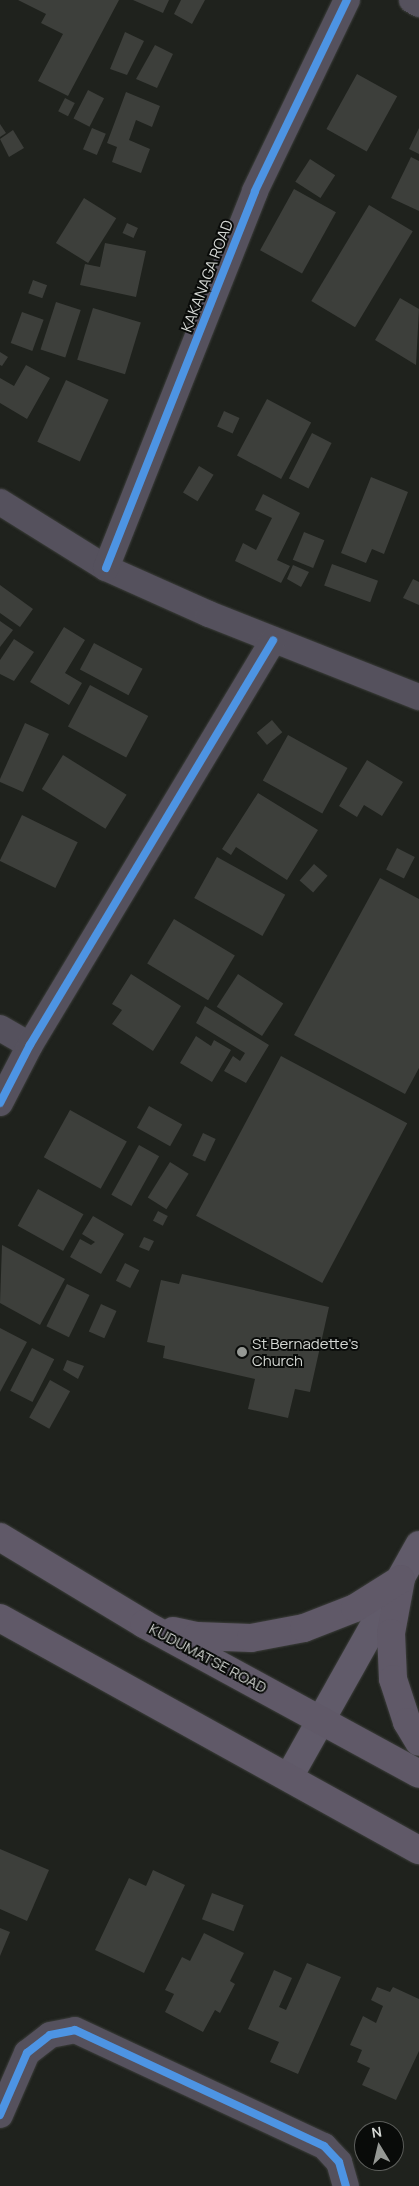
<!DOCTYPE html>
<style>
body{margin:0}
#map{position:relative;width:419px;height:2186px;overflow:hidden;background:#1f221d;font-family:Manrope,sans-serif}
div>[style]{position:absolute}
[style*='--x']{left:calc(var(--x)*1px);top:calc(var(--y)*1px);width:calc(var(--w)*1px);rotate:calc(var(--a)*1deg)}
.building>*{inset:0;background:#3d3f3b;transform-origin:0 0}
.roads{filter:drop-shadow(0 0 1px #3c3e3b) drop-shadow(0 0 1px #3c3e3b)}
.street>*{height:26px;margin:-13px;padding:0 13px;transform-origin:13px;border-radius:13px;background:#55515d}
.secondary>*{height:28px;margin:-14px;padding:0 14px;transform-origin:14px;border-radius:14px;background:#615b6a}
.primary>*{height:28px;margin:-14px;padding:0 14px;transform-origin:14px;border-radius:14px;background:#605968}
.cycleway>*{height:8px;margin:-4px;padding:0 4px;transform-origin:4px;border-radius:4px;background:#4d94e3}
.dots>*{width:14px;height:14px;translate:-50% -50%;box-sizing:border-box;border:2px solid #090b09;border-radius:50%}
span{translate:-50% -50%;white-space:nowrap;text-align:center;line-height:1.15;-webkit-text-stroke:4px #090b09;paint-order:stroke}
.street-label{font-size:15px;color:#d5d8d4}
.poi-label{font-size:15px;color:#d5d8d4}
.left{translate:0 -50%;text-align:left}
.north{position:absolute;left:354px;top:2121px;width:50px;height:50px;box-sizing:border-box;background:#090b09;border:1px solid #5b5d5a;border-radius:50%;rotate:351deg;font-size:14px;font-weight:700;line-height:20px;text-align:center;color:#d5d8d4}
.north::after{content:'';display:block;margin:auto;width:18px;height:22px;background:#959894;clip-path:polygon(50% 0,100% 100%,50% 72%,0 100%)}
</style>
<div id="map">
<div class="building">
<div style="clip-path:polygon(18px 0,119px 0,68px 96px,38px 81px,63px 34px,41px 23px,46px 14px)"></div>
<div style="clip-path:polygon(133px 0,169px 0,163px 13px)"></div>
<div style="clip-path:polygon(181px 0,205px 0,192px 24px,174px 14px)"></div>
<div style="clip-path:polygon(125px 32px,144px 41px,127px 75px,110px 69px)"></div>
<div style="clip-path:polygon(155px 45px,173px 54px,157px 88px,136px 79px)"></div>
<div style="left:357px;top:74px;width:46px;height:63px;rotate:29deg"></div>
<div style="left:88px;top:90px;width:18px;height:32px;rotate:27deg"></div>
<div style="clip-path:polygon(126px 92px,160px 106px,152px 127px,136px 120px,129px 140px,150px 149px,141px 173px,112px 162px,117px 147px,107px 143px)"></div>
<div style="left:65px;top:98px;width:11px;height:15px;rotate:27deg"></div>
<div style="clip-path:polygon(0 124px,6px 133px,0 137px)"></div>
<div style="left:92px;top:128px;width:15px;height:23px;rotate:23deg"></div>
<div style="clip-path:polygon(419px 128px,419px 154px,409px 149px)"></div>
<div style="clip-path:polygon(13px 130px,24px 148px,9px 157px,0 139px)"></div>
<div style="clip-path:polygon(411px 157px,419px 161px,419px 211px,391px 198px)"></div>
<div style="left:310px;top:159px;width:30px;height:27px;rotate:33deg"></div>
<div style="left:294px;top:189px;width:48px;height:70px;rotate:29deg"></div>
<div style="left:84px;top:198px;width:38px;height:53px;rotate:32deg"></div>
<div style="left:369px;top:205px;width:51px;height:112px;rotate:31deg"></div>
<div style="left:127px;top:223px;width:12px;height:11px;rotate:24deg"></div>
<div style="clip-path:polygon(105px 243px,146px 251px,136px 297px,80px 285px,85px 264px,100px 267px)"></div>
<div style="left:33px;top:280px;width:15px;height:14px;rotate:20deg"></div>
<div style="clip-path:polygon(400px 298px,419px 309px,416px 365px,375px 340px)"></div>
<div style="left:56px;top:302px;width:26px;height:50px;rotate:18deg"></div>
<div style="left:93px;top:308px;width:50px;height:54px;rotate:17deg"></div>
<div style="left:22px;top:312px;width:23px;height:33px;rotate:20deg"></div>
<div style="clip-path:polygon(0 352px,8px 357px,2px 366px,0 365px)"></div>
<div style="clip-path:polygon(26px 365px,50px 378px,27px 419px,0 403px,0 378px,14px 386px)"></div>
<div style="left:66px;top:380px;width:47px;height:68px;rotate:25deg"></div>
<div style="left:267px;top:399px;width:50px;height:64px;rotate:28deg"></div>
<div style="left:224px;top:411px;width:17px;height:17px;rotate:24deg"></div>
<div style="left:312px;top:433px;width:22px;height:51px;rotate:27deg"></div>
<div style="left:199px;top:466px;width:17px;height:31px;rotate:31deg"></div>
<div style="clip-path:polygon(371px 477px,408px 492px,384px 554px,372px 549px,366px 563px,341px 553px)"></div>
<div style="clip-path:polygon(263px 494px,300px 513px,277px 560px,290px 566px,281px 583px,235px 561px,243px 543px,256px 550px,272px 518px,255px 510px)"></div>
<div style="left:304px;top:532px;width:22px;height:30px;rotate:22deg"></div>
<div style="left:332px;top:564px;width:49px;height:23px;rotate:20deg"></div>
<div style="clip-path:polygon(293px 565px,309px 572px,301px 587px,287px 579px)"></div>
<div style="clip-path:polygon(413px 579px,419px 582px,419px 605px,403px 598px)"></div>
<div style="clip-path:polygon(0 585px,33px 609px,20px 627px,0 613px)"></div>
<div style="clip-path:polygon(0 621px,13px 630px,0 647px)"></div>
<div style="clip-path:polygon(64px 627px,85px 640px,65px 673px,82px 683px,69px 705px,30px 682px)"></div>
<div style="clip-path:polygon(14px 639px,34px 652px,14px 681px,0 674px,0 660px)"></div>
<div style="left:94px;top:643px;width:55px;height:30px;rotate:28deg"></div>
<div style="left:90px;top:685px;width:66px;height:47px;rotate:28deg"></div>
<div style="left:272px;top:720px;width:16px;height:20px;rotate:50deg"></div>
<div style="clip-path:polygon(25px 723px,49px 734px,23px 792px,0 782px,0 779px)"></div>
<div style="left:288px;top:735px;width:68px;height:52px;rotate:29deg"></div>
<div style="left:63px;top:755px;width:75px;height:40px;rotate:32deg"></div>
<div style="clip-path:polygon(367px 760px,403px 782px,382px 816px,364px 805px,357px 817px,339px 806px)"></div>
<div style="clip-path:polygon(258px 793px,318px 830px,287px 880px,236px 847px,231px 855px,222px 849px)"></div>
<div style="left:22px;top:815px;width:62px;height:51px;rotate:26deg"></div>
<div style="left:397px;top:848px;width:20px;height:24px;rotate:27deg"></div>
<div style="left:217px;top:857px;width:78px;height:47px;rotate:29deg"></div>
<div style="left:314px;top:864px;width:18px;height:22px;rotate:41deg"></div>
<div style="clip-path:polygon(380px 878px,419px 899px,419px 1068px,405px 1094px,294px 1035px)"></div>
<div style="left:174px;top:919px;width:71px;height:52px;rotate:31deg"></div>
<div style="clip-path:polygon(131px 974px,181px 1006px,153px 1051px,112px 1024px,122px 1010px,112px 1004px)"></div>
<div style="left:238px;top:974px;width:54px;height:39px;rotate:33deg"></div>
<div style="clip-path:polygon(205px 1006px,269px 1045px,246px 1083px,224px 1071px,233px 1056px,240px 1061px,245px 1053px,196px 1023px)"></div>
<div style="clip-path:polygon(196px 1036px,211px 1046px,214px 1040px,231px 1050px,212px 1082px,180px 1063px)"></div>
<div style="left:281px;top:1056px;width:143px;height:181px;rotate:28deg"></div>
<div style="left:149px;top:1106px;width:38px;height:25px;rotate:29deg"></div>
<div style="left:70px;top:1110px;width:65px;height:54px;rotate:29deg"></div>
<div style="left:203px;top:1133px;width:14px;height:25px;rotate:25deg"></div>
<div style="left:139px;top:1145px;width:23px;height:57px;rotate:29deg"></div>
<div style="left:170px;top:1162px;width:22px;height:42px;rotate:32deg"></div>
<div style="left:38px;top:1189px;width:52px;height:42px;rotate:29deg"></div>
<div style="left:158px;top:1211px;width:11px;height:11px;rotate:27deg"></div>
<div style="clip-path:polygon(93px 1216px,124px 1234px,101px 1274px,70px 1257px,80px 1239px,91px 1245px,95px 1242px,82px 1234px)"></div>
<div style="clip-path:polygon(144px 1237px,154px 1241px,149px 1251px,139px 1247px)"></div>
<div style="clip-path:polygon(2px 1245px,65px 1279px,40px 1325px,0 1303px)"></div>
<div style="left:125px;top:1263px;width:16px;height:20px;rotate:27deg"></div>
<div style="clip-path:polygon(182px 1274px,329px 1307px,310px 1392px,295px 1389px,288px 1418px,248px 1409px,255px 1379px,163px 1358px,165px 1346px,147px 1342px,161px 1280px,179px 1284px)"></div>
<div style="left:67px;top:1284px;width:25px;height:47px;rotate:26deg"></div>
<div style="left:101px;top:1304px;width:17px;height:30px;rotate:24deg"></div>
<div style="clip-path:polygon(0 1328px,27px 1342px,0 1392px)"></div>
<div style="left:32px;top:1348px;width:25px;height:48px;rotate:27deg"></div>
<div style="clip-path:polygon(67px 1360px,84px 1366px,78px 1379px,63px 1370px)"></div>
<div style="left:50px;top:1380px;width:23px;height:43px;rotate:29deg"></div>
<div style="clip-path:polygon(0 1849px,49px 1870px,27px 1921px,0 1909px)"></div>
<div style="clip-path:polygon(153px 1870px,185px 1885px,144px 1973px,95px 1950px,129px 1878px,146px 1886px)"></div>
<div style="left:212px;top:1893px;width:34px;height:28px;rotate:21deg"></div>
<div style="clip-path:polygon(0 1928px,10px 1932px,0 1956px)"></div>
<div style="clip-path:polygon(204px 1933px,244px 1953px,230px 1981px,235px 1984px,220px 2013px,215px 2010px,203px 2032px,165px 2012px,174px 1994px,165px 1990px,182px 1957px,190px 1961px)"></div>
<div style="clip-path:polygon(307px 1963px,341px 1977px,298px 2074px,270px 2062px,279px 2042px,248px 2029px,274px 1970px,292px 1978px,279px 2007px,286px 2010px)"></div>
<div style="clip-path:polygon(377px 1987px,390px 1992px,393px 1987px,419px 1999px,419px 2051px,396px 2100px,362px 2085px,370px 2068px,357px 2062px,362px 2050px,350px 2045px,363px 2016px,376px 2023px,383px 2006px,371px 2000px)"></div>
</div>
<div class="roads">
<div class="street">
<div style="--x:412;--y:0;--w:8;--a:30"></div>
<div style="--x:0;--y:502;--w:125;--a:31.9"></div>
<div style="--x:106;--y:568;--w:113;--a:24.1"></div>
<div style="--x:209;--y:614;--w:226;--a:21.6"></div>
<div style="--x:106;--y:568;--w:405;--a:-68.4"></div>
<div style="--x:255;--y:191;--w:212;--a:-64.3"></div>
<div style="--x:0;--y:1028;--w:34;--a:30"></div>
<div style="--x:0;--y:1103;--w:65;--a:-62.7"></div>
<div style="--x:30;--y:1045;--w:472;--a:-59"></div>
<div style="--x:0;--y:2115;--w:68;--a:-66.5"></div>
<div style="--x:27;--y:2053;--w:29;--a:-38"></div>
<div style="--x:50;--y:2035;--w:25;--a:-11"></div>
<div style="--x:75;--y:2030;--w:275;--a:25"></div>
<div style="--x:324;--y:2146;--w:22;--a:47"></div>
<div style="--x:339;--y:2162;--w:25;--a:74"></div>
</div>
<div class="secondary">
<div style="--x:289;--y:1777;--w:266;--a:-60.7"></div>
</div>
<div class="primary">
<div style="--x:0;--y:1537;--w:168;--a:31.1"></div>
<div style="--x:144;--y:1624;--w:313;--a:28.6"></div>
<div style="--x:401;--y:1579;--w:55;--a:100.5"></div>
<div style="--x:391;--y:1633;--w:46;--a:87.5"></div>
<div style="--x:393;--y:1679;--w:45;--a:72"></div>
<div style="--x:407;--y:1722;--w:23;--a:59"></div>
<div style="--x:0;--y:1618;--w:479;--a:29"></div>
<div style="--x:173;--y:1631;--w:25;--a:12"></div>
<div style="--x:197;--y:1636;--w:54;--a:2.1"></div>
<div style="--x:251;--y:1638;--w:54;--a:-10.7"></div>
<div style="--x:304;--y:1628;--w:55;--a:-21.4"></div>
<div style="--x:355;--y:1608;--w:54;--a:-32.2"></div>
</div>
</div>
<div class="cycleway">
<div style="--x:106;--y:568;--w:405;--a:-68.4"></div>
<div style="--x:255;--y:191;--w:212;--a:-64.3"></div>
<div style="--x:0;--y:1103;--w:65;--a:-62.7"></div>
<div style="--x:30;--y:1045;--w:472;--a:-59"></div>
<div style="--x:0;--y:2115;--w:68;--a:-66.5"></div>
<div style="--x:27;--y:2053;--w:29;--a:-38"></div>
<div style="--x:50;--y:2035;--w:25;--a:-11"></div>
<div style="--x:75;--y:2030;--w:275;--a:25"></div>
<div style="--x:324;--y:2146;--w:22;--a:47"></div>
<div style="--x:339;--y:2162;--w:25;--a:74"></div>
</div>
<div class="dots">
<div style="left:242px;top:1352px;background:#959894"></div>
</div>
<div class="street-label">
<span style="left:207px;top:276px;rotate:-69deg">KAKANAGA ROAD</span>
<span style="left:208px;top:1658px;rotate:28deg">KUDUMATSE ROAD</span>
</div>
<div class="poi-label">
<span class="left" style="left:252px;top:1352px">St Bernadette's<br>Church</span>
</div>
<div class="north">N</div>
</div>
